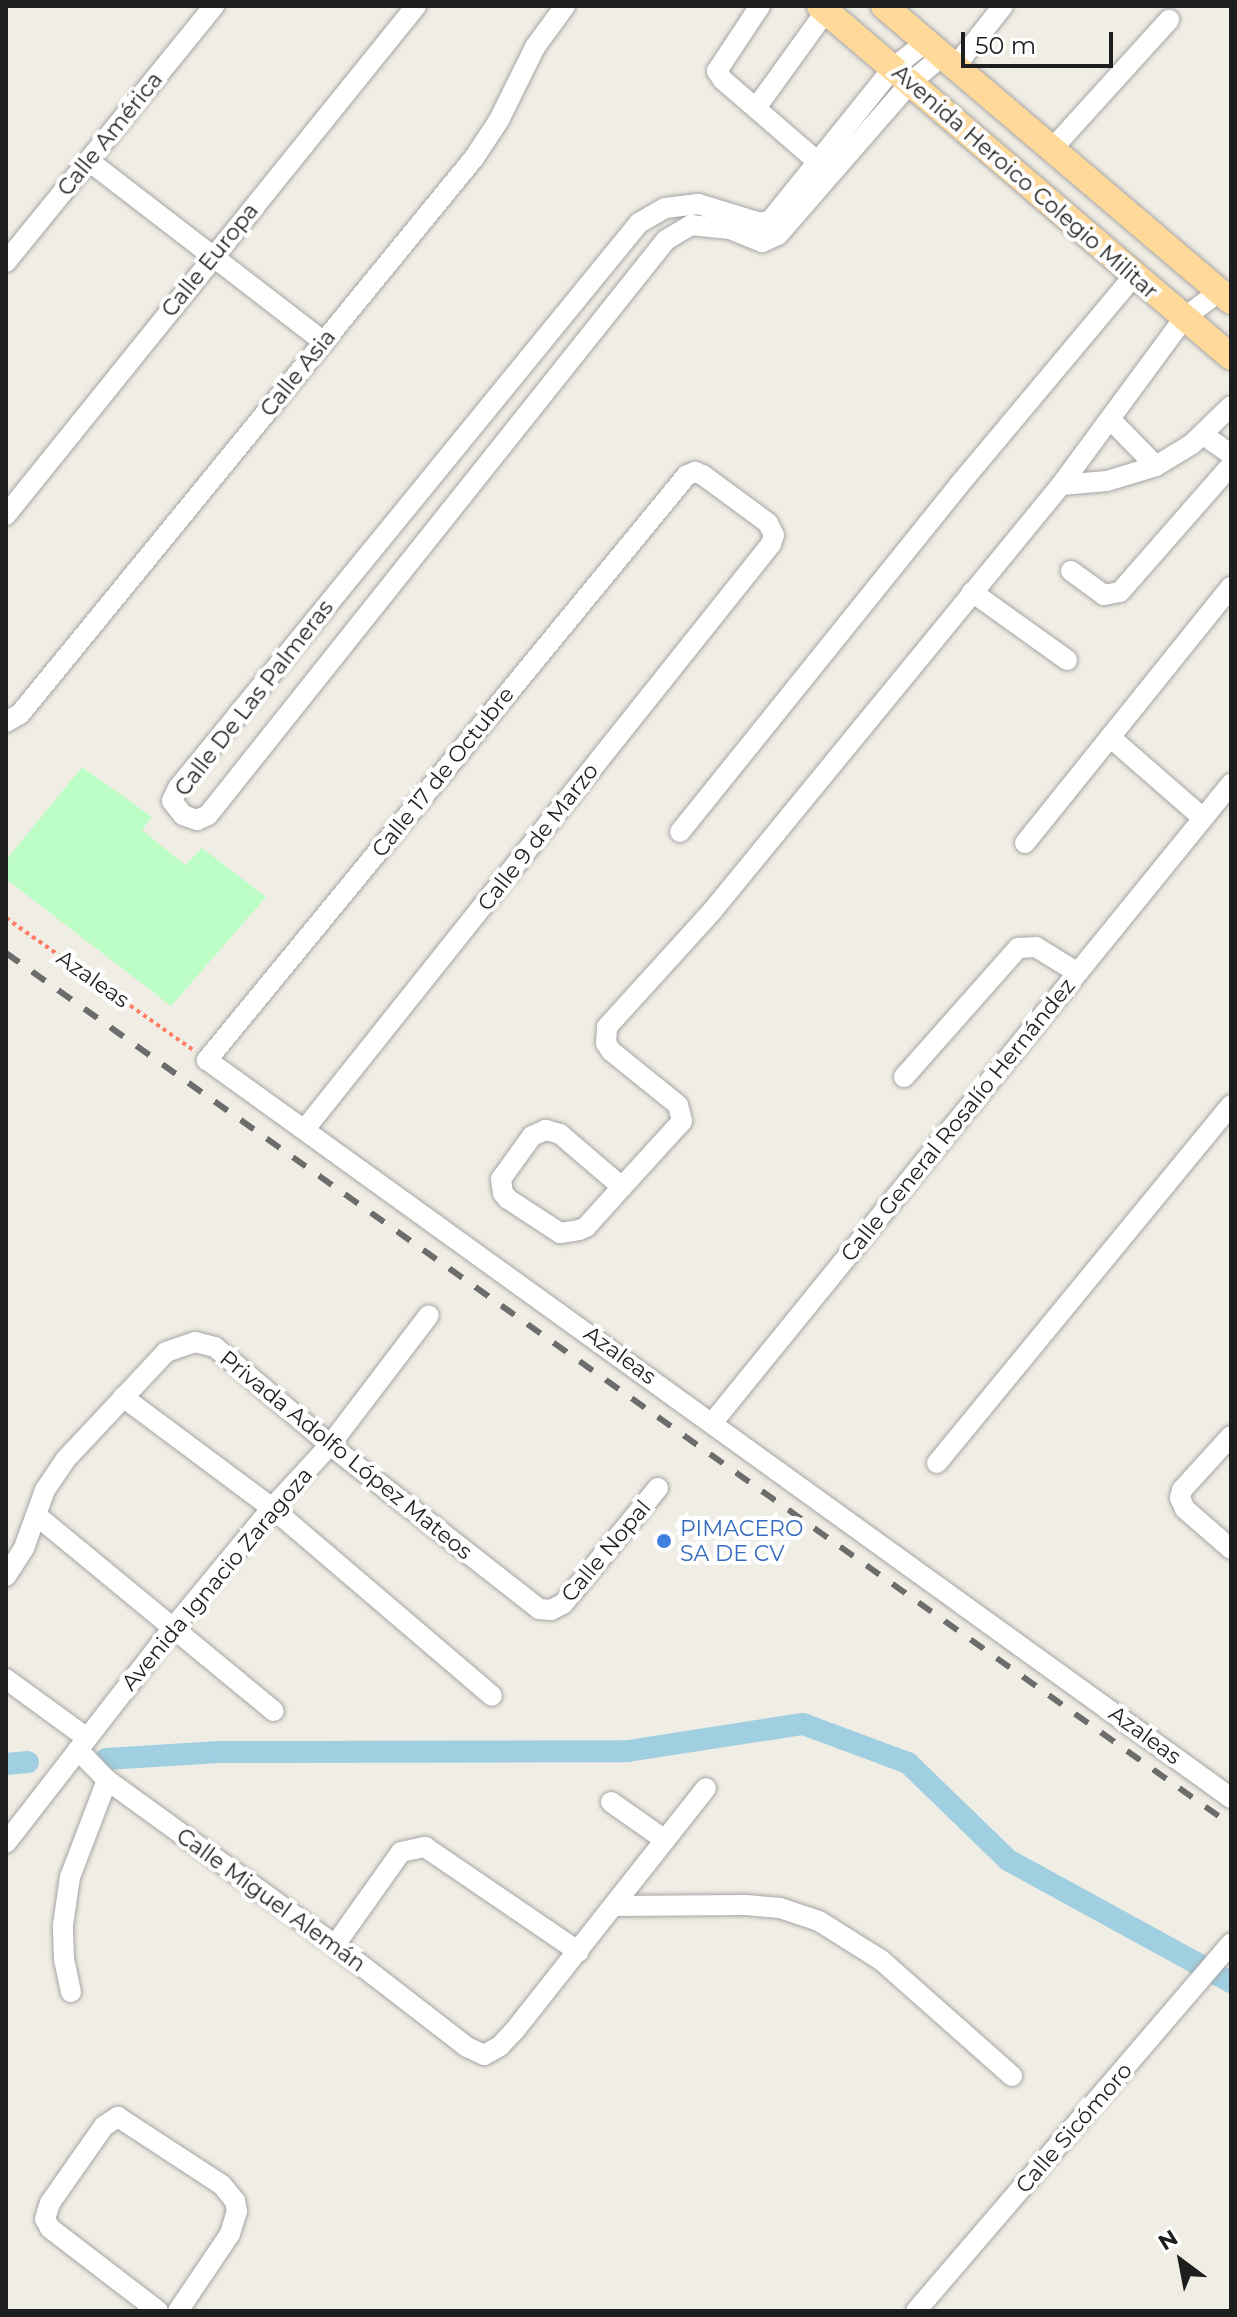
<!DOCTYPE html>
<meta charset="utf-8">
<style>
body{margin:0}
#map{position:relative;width:1237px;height:2317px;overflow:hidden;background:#f0ede4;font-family:Montserrat,sans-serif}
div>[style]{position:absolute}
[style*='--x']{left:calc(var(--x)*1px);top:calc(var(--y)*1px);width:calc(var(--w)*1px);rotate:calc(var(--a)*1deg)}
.park>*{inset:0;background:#bdfec6}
.canal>*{height:22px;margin:-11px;padding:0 11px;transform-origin:11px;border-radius:11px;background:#a0cfe2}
.path>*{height:4px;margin-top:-2px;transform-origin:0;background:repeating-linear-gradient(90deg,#ff7e66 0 4px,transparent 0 8px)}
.roads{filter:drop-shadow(0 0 2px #a5a5a5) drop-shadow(0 0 2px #a5a5a5)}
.minor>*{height:20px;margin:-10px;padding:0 10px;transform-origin:10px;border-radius:10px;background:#fff}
.major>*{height:26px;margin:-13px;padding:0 13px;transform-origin:13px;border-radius:13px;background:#ffd99a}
.rail>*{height:6px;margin-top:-3px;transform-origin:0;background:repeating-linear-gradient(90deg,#6c6c6c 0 16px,transparent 0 32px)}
.dots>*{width:22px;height:22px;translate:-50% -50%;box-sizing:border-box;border:4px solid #fff;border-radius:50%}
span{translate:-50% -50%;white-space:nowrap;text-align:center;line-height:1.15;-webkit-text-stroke:8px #fff;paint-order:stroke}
.street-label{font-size:22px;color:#1e1e1e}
.shop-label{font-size:22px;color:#366cbe}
.left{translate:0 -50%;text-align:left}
.frame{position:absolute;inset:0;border:8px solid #1e1e1e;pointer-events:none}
.north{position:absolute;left:1141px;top:2221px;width:80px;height:80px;-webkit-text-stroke:6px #fff;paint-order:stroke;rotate:328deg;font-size:22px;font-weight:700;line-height:32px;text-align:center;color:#1e1e1e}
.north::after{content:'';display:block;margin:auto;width:28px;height:36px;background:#1e1e1e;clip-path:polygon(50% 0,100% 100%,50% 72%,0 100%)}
.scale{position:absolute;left:961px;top:32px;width:152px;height:36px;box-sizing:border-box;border:4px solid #1e1e1e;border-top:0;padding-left:10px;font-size:24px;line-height:28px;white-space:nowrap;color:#1e1e1e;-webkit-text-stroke:6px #fff;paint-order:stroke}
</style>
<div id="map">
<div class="park">
<div style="clip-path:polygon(82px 767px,152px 817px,142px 830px,185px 865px,202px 848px,266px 897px,171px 1006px,6px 879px,6px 860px)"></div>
</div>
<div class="canal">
<div style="--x:106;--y:1759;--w:113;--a:-3.5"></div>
<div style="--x:219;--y:1752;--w:409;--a:-0.1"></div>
<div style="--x:628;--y:1751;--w:177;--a:-8.8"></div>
<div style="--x:803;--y:1724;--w:112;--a:20.4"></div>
<div style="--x:908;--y:1763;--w:139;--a:44.1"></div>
<div style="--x:1008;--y:1860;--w:254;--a:28.7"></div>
<div style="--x:6;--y:1764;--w:22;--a:-5"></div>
</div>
<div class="path">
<div style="--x:6;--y:918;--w:228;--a:35.2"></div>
</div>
<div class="roads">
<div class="minor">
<div style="--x:760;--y:6;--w:78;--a:123.5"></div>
<div style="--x:717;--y:71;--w:11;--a:56"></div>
<div style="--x:723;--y:80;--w:127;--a:40.8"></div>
<div style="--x:926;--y:42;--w:42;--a:141.8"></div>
<div style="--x:893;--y:68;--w:195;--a:128.8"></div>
<div style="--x:771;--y:220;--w:10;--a:163"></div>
<div style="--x:761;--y:223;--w:66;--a:-163.2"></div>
<div style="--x:698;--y:204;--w:33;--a:173"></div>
<div style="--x:665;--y:208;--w:30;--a:150"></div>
<div style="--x:639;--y:223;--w:729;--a:129.21"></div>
<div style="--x:178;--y:788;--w:14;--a:115"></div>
<div style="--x:172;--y:801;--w:18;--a:52"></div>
<div style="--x:183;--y:815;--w:15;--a:20"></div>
<div style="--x:197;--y:820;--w:12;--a:-24"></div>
<div style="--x:208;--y:815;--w:735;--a:-51.46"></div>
<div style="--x:666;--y:240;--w:29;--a:-31"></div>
<div style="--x:691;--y:225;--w:39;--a:6"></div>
<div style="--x:730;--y:229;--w:35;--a:22"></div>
<div style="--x:762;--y:242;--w:17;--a:-24"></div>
<div style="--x:778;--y:235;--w:203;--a:-49"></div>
<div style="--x:911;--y:82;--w:40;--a:-40"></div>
<div style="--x:954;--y:68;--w:79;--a:-51.7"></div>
<div style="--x:756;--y:108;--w:120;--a:-54.2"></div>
<div style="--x:1051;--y:150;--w:176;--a:-47.8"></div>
<div style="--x:89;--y:161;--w:297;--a:37.6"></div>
<div style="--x:6;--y:262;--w:330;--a:-50.9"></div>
<div style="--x:1110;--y:419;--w:66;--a:45.6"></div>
<div style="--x:1202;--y:434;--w:35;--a:35"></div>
<div style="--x:1061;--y:485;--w:46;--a:-5"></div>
<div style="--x:1107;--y:481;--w:51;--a:-17"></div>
<div style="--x:1156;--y:466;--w:42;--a:-31.4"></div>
<div style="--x:1192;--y:444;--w:54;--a:-44.3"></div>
<div style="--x:6;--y:515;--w:654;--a:-51.15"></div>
<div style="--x:1071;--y:571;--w:41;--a:36"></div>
<div style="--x:1104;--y:595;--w:16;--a:-11"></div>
<div style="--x:1120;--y:592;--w:169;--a:-48.8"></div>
<div style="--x:972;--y:592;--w:117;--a:35.6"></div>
<div style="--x:6;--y:722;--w:16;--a:-30"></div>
<div style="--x:20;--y:714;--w:718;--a:-50.77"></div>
<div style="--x:474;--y:158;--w:45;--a:-56.7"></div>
<div style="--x:499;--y:120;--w:81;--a:-63.7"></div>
<div style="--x:535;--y:47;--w:51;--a:-53.8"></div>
<div style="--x:1110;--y:737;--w:123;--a:41.1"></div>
<div style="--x:680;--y:832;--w:445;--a:-51.2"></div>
<div style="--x:959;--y:485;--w:273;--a:-50.1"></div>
<div style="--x:1025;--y:843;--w:329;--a:-51.2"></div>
<div style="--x:904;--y:1077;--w:172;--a:-48.5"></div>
<div style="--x:1018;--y:948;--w:18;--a:-3"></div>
<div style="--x:1036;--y:947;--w:49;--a:31.8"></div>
<div style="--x:305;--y:1129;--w:748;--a:-51.46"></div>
<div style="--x:771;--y:544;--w:9;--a:-72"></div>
<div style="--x:774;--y:535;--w:13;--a:-117"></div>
<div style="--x:768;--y:523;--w:81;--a:-143.6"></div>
<div style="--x:703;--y:475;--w:9;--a:-159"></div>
<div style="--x:695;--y:472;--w:9;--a:159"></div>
<div style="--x:687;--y:475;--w:757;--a:129.37"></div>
<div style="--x:207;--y:1060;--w:1262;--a:35.78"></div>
<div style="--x:622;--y:1187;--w:82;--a:-139.5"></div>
<div style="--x:560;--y:1134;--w:15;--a:-164"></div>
<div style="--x:546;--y:1130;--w:15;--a:157"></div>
<div style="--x:532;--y:1136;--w:53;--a:125.8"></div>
<div style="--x:501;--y:1179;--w:14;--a:82"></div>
<div style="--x:503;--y:1193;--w:8;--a:50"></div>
<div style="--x:508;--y:1199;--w:62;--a:33.2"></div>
<div style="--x:560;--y:1233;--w:19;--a:-9"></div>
<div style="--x:579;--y:1230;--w:8;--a:-23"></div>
<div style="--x:586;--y:1227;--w:54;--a:-48"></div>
<div style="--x:622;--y:1187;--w:89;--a:-47.7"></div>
<div style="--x:682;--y:1121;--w:16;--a:-104"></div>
<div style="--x:678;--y:1105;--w:86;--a:-141.1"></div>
<div style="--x:611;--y:1051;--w:9;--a:-122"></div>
<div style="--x:606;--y:1043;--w:16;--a:-86"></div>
<div style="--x:607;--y:1027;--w:158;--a:-47.8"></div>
<div style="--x:713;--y:910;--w:549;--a:-50.69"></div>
<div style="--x:1061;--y:485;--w:207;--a:-53.6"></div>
<div style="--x:1184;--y:318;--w:45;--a:-36.9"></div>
<div style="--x:123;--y:1397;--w:186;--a:36.7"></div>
<div style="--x:272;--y:1508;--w:289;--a:40.5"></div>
<div style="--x:713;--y:1422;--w:822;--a:-50.93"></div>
<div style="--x:1231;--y:1436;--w:73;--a:132.2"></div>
<div style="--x:1182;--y:1490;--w:8;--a:104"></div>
<div style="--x:1180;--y:1498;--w:12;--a:66"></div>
<div style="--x:1185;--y:1509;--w:61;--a:41"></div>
<div style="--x:937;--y:1463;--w:463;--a:-50.6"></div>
<div style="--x:36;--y:1515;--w:308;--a:39.5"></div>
<div style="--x:6;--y:1576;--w:33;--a:-57"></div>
<div style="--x:24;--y:1548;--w:62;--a:-70.1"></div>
<div style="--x:45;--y:1490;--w:37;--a:-56"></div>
<div style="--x:66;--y:1459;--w:146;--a:-46.9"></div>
<div style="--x:166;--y:1352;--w:31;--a:-19"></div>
<div style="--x:195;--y:1342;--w:21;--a:14"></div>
<div style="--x:215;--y:1347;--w:151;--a:40.4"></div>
<div style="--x:330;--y:1445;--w:266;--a:38.1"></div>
<div style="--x:539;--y:1609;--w:12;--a:5"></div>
<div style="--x:551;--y:1610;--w:13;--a:-27"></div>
<div style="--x:563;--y:1604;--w:150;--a:-50.7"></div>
<div style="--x:6;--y:1679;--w:100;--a:36.1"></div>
<div style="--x:78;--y:1750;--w:42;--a:46"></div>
<div style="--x:107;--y:1780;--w:281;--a:35.9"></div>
<div style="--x:335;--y:1945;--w:167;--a:37.7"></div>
<div style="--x:467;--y:2047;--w:19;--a:25"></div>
<div style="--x:484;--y:2055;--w:18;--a:-29"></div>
<div style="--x:500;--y:2046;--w:22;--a:-47"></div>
<div style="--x:515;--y:2030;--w:308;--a:-51.7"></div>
<div style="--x:611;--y:1802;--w:66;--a:35.1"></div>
<div style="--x:6;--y:1843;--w:272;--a:-52.2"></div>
<div style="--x:173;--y:1628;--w:156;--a:-50.5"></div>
<div style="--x:272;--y:1508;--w:86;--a:-47.4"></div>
<div style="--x:330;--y:1445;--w:163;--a:-52.7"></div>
<div style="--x:614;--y:1906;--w:132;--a:-0.4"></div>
<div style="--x:746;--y:1905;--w:34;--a:5"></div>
<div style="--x:780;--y:1908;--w:41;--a:18.4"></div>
<div style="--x:819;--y:1921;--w:73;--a:32.2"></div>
<div style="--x:881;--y:1960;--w:175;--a:41.5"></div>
<div style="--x:335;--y:1945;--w:114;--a:-54.6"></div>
<div style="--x:401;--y:1852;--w:25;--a:-12"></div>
<div style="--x:425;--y:1847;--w:186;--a:34.3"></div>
<div style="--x:71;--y:1992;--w:34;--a:-102"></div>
<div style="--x:64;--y:1959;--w:34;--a:-92"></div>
<div style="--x:63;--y:1925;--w:49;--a:-81.7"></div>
<div style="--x:70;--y:1877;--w:104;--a:-69.1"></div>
<div style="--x:158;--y:2311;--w:136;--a:-142.5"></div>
<div style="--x:50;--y:2228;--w:10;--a:-119"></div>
<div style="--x:45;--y:2219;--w:17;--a:-73"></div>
<div style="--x:50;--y:2203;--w:94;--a:-55"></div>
<div style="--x:104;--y:2126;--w:17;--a:-33"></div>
<div style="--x:118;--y:2117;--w:124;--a:33.2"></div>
<div style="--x:222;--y:2185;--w:21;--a:51"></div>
<div style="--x:235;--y:2201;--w:10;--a:79"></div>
<div style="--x:237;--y:2211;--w:24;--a:107"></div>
<div style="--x:230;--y:2234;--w:93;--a:124"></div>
<div style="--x:916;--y:2311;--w:484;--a:-49.4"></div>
</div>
<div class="major">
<div style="--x:820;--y:6;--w:540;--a:40.5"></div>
<div style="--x:884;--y:6;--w:455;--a:40.4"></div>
</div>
</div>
<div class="rail">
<div style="--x:6;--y:953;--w:1504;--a:35.44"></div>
</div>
<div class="dots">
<div style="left:664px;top:1541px;background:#3f7fe0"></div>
</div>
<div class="street-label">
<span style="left:110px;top:134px;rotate:-51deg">Calle América</span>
<span style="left:1025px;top:182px;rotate:41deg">Avenida Heroico Colegio Militar</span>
<span style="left:210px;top:260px;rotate:-51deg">Calle Europa</span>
<span style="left:298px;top:373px;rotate:-51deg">Calle Asia</span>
<span style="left:254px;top:698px;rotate:-52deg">Calle De Las Palmeras</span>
<span style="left:443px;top:772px;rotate:-51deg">Calle 17 de Octubre</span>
<span style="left:538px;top:837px;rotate:-52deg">Calle 9 de Marzo</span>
<span style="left:93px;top:979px;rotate:35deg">Azaleas</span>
<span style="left:958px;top:1120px;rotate:-51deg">Calle General Rosalío Hernández</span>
<span style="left:620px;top:1355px;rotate:36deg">Azaleas</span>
<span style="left:346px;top:1455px;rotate:39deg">Privada Adolfo López Mateos</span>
<span style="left:606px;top:1551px;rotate:-50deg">Calle Nopal</span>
<span style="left:217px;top:1579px;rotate:-50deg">Avenida Ignacio Zaragoza</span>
<span style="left:1145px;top:1735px;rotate:36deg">Azaleas</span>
<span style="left:271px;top:1900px;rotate:36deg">Calle Miguel Alemán</span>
<span style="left:1074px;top:2128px;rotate:-49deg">Calle Sicómoro</span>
</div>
<div class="shop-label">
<span class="left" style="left:680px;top:1541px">PIMACERO<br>SA DE CV</span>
</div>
<div class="frame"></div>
<div class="north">N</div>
<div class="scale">50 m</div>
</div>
